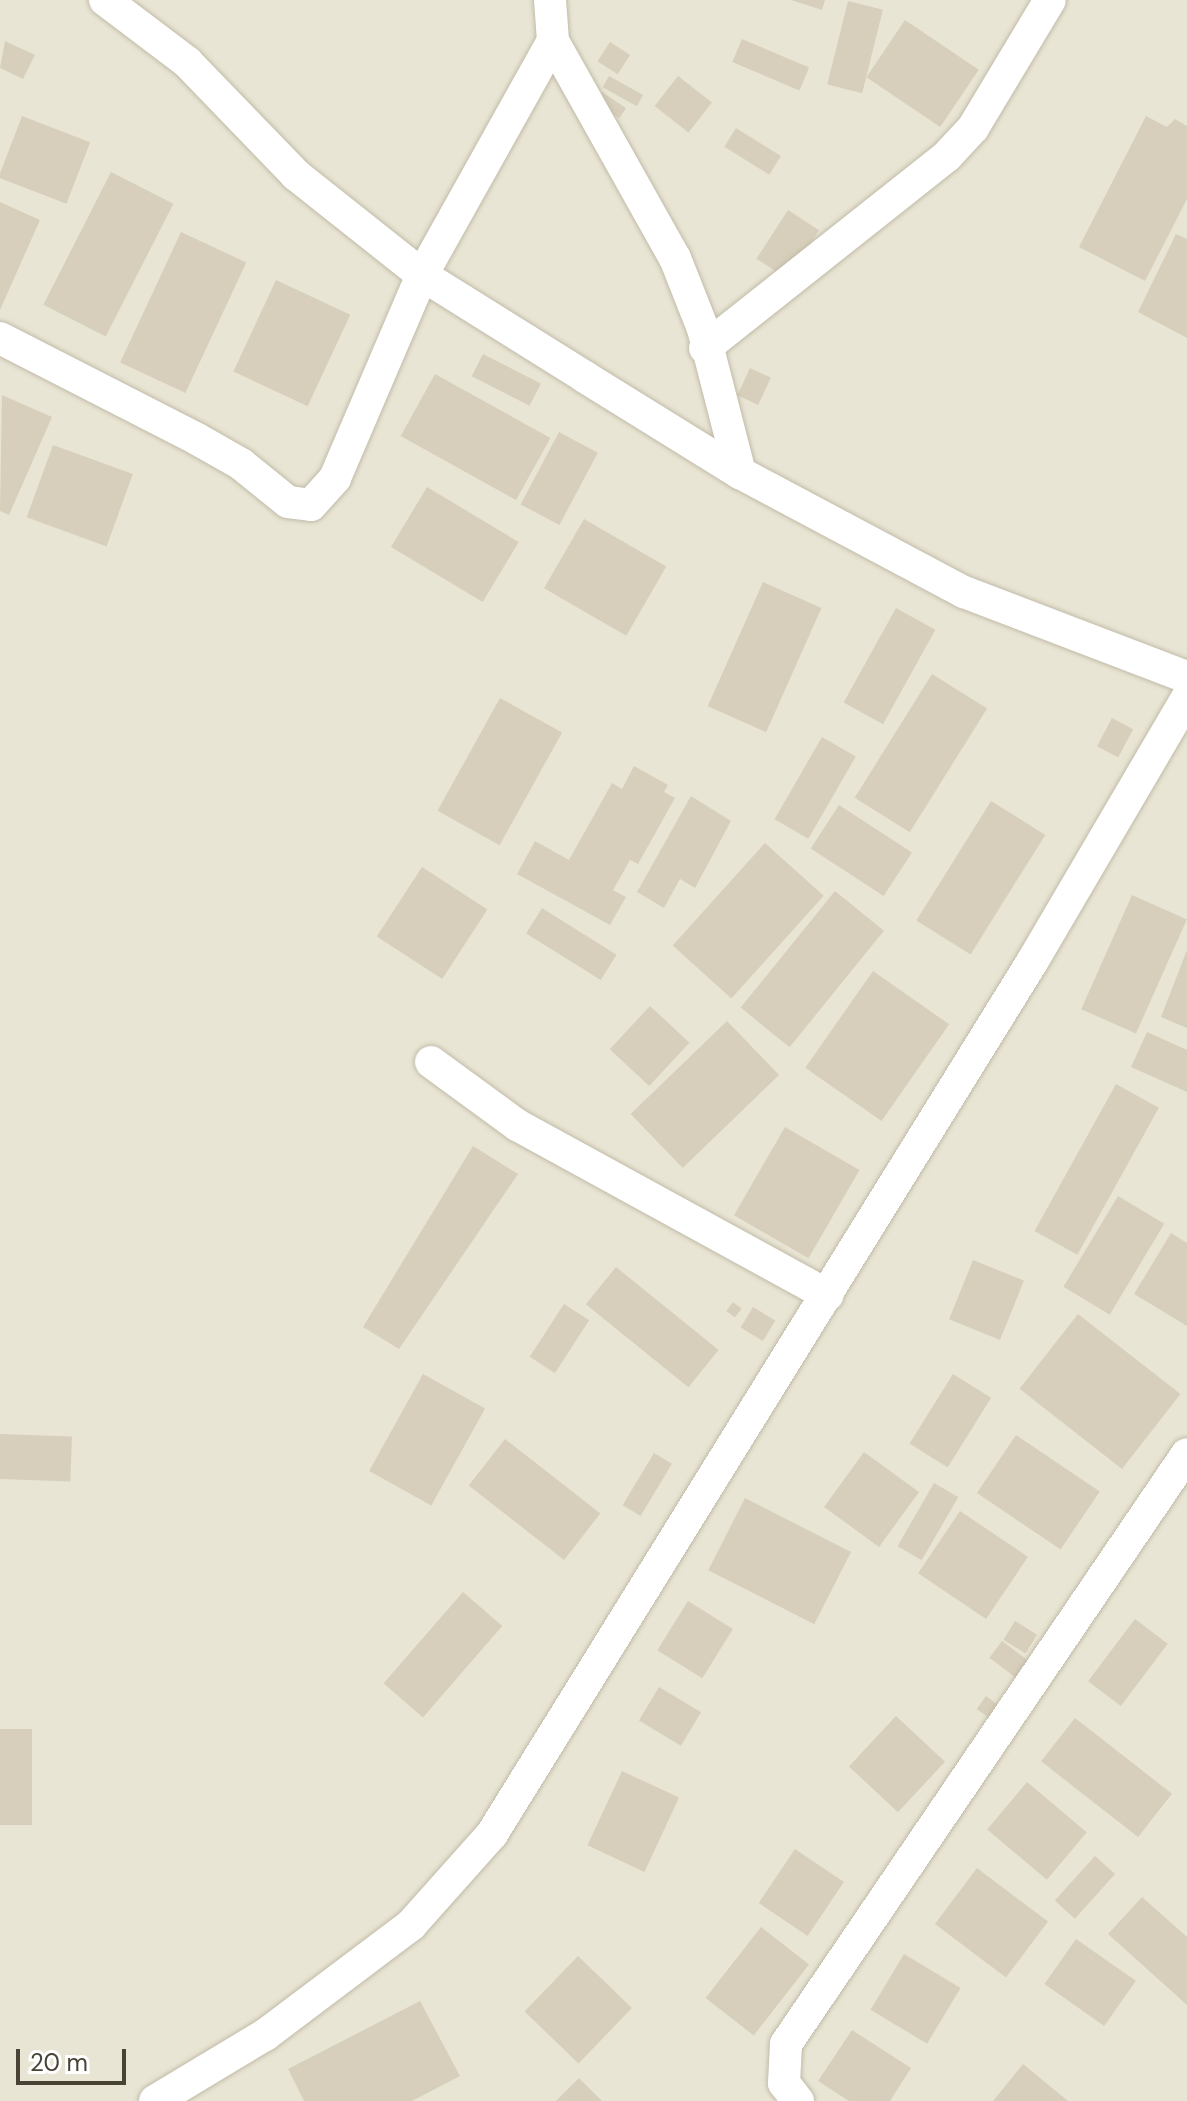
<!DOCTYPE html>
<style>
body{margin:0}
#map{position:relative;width:1187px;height:2101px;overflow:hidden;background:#f5f2e7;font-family:"DM Sans",sans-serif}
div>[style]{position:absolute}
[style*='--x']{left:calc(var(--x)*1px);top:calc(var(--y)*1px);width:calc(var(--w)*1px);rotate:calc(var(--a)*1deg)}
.residential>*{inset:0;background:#e9e5d4;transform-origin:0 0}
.building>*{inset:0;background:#d7cfbb;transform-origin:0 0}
.roads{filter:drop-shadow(0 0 2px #c1bba8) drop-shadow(0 0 2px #c1bba8)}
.street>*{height:32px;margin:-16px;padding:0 16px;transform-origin:16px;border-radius:16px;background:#fff}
span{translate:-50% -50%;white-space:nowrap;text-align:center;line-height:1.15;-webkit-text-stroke:6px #fff;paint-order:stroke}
.scale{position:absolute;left:16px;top:2049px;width:110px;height:36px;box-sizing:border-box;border:4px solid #484335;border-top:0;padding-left:10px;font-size:24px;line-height:28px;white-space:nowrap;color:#484335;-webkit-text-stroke:6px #fff;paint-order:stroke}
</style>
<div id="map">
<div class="residential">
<div style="left:0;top:0;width:1187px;height:2101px"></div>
</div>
<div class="building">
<div style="clip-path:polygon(791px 0,825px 0,822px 10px)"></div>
<div style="left:848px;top:1px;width:36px;height:86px;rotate:14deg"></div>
<div style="left:905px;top:20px;width:89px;height:69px;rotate:34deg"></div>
<div style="left:742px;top:39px;width:73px;height:25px;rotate:23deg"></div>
<div style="clip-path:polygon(5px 41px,35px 55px,23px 79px,0 68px)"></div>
<div style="left:610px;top:42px;width:24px;height:23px;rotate:33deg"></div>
<div style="left:609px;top:76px;width:39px;height:13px;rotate:29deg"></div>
<div style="left:678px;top:76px;width:43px;height:38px;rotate:38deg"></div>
<div style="left:602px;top:92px;width:29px;height:12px;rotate:34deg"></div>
<div style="left:22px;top:116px;width:73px;height:66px;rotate:21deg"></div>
<div style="clip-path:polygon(1146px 116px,1167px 127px,1175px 119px,1187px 126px,1187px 199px,1145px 281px,1079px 247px)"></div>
<div style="left:736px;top:128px;width:53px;height:22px;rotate:32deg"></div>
<div style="left:111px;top:172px;width:70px;height:149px;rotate:27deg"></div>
<div style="clip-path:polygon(0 202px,40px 220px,0 310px)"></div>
<div style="left:788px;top:210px;width:37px;height:58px;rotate:33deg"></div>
<div style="left:181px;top:232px;width:72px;height:144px;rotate:25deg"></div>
<div style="clip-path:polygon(1176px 234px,1187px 239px,1187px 338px,1138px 312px)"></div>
<div style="left:276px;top:280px;width:82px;height:101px;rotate:25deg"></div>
<div style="left:483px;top:354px;width:65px;height:25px;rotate:27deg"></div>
<div style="left:750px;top:368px;width:23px;height:30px;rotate:25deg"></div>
<div style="left:435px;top:374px;width:132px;height:71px;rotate:29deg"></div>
<div style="clip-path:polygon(2px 395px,52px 417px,9px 515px,0 511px)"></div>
<div style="left:559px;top:432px;width:44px;height:82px;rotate:28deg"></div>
<div style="left:53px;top:445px;width:85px;height:77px;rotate:20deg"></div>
<div style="left:427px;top:487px;width:107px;height:70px;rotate:31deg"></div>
<div style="left:584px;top:519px;width:95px;height:80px;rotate:30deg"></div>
<div style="left:763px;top:582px;width:64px;height:136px;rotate:24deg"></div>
<div style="left:896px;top:608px;width:45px;height:108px;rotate:29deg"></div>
<div style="left:932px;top:674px;width:65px;height:146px;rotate:32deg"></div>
<div style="left:500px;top:698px;width:71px;height:129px;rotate:29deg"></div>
<div style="left:1112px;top:718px;width:24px;height:32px;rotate:28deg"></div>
<div style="left:822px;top:737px;width:39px;height:95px;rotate:30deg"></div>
<div style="clip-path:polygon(634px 766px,668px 785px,664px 792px,675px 798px,638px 864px,630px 860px,613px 890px,626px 897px,610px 925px,517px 874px,535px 841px,569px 860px,612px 783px,622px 789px)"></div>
<div style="clip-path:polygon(691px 796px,731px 821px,695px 888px,680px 879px,664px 908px,637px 892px)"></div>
<div style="left:991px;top:801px;width:64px;height:141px;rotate:32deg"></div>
<div style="left:839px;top:805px;width:87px;height:52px;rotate:33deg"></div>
<div style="left:765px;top:843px;width:79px;height:138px;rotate:42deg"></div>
<div style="left:422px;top:867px;width:78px;height:83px;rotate:33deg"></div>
<div style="left:835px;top:891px;width:63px;height:150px;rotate:39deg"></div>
<div style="left:1132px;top:895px;width:60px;height:125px;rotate:24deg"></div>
<div style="left:542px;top:908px;width:88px;height:30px;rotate:32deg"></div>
<div style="clip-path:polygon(1187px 950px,1187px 1028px,1161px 1017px)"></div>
<div style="left:873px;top:971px;width:93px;height:118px;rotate:35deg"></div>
<div style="left:650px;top:1006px;width:54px;height:59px;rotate:43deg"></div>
<div style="left:727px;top:1021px;width:75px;height:134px;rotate:46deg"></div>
<div style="clip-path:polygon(1147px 1032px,1187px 1050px,1187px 1092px,1131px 1067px)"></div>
<div style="left:1116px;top:1084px;width:49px;height:168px;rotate:29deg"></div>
<div style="left:785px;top:1127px;width:86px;height:102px;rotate:30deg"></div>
<div style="clip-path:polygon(473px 1146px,518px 1174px,399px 1349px,363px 1327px)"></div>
<div style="left:1118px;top:1196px;width:54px;height:106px;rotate:31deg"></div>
<div style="clip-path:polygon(1171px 1233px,1187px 1243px,1187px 1326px,1134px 1294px)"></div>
<div style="left:973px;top:1260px;width:55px;height:64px;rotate:22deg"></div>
<div style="left:616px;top:1267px;width:132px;height:48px;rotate:39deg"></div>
<div style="left:733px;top:1302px;width:11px;height:11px;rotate:38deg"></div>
<div style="left:564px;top:1304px;width:30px;height:63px;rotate:33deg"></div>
<div style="left:753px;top:1307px;width:26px;height:24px;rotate:31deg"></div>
<div style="left:1078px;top:1314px;width:130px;height:95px;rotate:38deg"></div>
<div style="left:423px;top:1374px;width:71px;height:111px;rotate:29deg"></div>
<div style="left:953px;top:1374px;width:45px;height:82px;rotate:32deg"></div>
<div style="left:0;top:1434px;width:72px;height:45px;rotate:2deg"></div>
<div style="left:1016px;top:1435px;width:101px;height:70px;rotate:34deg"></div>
<div style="left:505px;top:1439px;width:121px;height:59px;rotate:38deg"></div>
<div style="left:864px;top:1452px;width:68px;height:68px;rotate:36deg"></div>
<div style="left:654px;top:1453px;width:21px;height:61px;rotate:31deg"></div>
<div style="left:934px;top:1483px;width:28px;height:73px;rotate:30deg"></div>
<div style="left:745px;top:1498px;width:119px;height:81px;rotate:27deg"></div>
<div style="left:960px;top:1511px;width:82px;height:75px;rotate:34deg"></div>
<div style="left:463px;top:1592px;width:52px;height:121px;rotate:41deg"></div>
<div style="left:688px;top:1601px;width:53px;height:58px;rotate:32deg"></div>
<div style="left:1135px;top:1619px;width:41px;height:78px;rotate:37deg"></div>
<div style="left:1015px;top:1621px;width:26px;height:22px;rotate:32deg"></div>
<div style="left:1002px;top:1641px;width:39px;height:21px;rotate:37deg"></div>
<div style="left:659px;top:1687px;width:49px;height:39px;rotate:31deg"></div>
<div style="left:986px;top:1696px;width:19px;height:16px;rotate:36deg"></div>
<div style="left:896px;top:1716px;width:67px;height:69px;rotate:43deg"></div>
<div style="left:1075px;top:1718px;width:123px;height:55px;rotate:38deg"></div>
<div style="left:0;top:1729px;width:32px;height:96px"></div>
<div style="left:622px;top:1771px;width:63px;height:82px;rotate:25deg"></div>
<div style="left:1027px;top:1782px;width:78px;height:62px;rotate:40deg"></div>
<div style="left:795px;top:1849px;width:59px;height:65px;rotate:34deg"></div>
<div style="left:1095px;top:1856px;width:27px;height:60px;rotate:42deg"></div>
<div style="left:977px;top:1868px;width:89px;height:70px;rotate:37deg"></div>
<div style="clip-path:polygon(1142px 1897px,1187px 1937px,1187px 2005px,1108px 1934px)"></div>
<div style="left:761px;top:1927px;width:61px;height:90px;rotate:38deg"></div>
<div style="left:1076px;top:1939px;width:73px;height:55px;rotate:35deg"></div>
<div style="left:904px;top:1954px;width:66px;height:65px;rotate:31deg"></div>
<div style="left:578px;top:1956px;width:75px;height:77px;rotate:44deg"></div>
<div style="clip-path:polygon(420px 2001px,460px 2076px,412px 2101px,304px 2101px,288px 2069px)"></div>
<div style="clip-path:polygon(852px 2030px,911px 2068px,890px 2101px,849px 2101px,818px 2081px)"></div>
<div style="clip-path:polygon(1023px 2064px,1068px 2101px,993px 2101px)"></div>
<div style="clip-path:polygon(579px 2078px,602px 2101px,556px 2101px)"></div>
</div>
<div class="roads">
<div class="street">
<div style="--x:105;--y:0;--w:103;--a:37.1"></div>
<div style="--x:187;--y:62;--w:157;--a:46"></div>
<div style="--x:296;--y:175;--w:161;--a:38.4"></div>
<div style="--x:422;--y:275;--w:192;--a:32"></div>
<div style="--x:585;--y:377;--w:182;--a:31.8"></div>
<div style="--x:740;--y:473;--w:254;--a:28"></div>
<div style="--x:964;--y:592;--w:239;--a:20.9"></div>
<div style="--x:550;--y:0;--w:41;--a:85.8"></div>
<div style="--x:553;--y:41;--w:249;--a:60.7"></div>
<div style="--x:675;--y:258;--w:76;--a:68.5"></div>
<div style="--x:703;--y:329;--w:149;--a:75.6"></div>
<div style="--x:0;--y:338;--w:221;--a:27.1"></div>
<div style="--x:197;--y:439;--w:51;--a:29.6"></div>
<div style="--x:241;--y:464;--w:60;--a:39"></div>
<div style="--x:288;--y:502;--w:23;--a:7"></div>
<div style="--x:311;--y:505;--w:36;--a:-48"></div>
<div style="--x:335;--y:478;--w:221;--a:-66.8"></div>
<div style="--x:422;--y:275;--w:268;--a:-60.8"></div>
<div style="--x:705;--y:348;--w:309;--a:-38.4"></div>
<div style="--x:947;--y:156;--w:38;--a:-47"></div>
<div style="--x:973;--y:128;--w:149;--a:-59"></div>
<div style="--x:431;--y:1062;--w:107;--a:36.2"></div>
<div style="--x:517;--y:1125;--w:354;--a:28.7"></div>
<div style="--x:155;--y:2101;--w:128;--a:-31"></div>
<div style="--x:265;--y:2035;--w:183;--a:-37"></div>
<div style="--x:411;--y:1925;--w:122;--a:-48.3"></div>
<div style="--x:492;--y:1834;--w:1026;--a:-58.23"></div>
<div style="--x:1032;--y:962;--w:306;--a:-59.6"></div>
<div style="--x:798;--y:2101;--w:23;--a:-128"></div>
<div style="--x:784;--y:2083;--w:39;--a:-87"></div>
<div style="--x:786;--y:2044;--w:713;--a:-55.8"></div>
</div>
</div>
<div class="scale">20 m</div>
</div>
